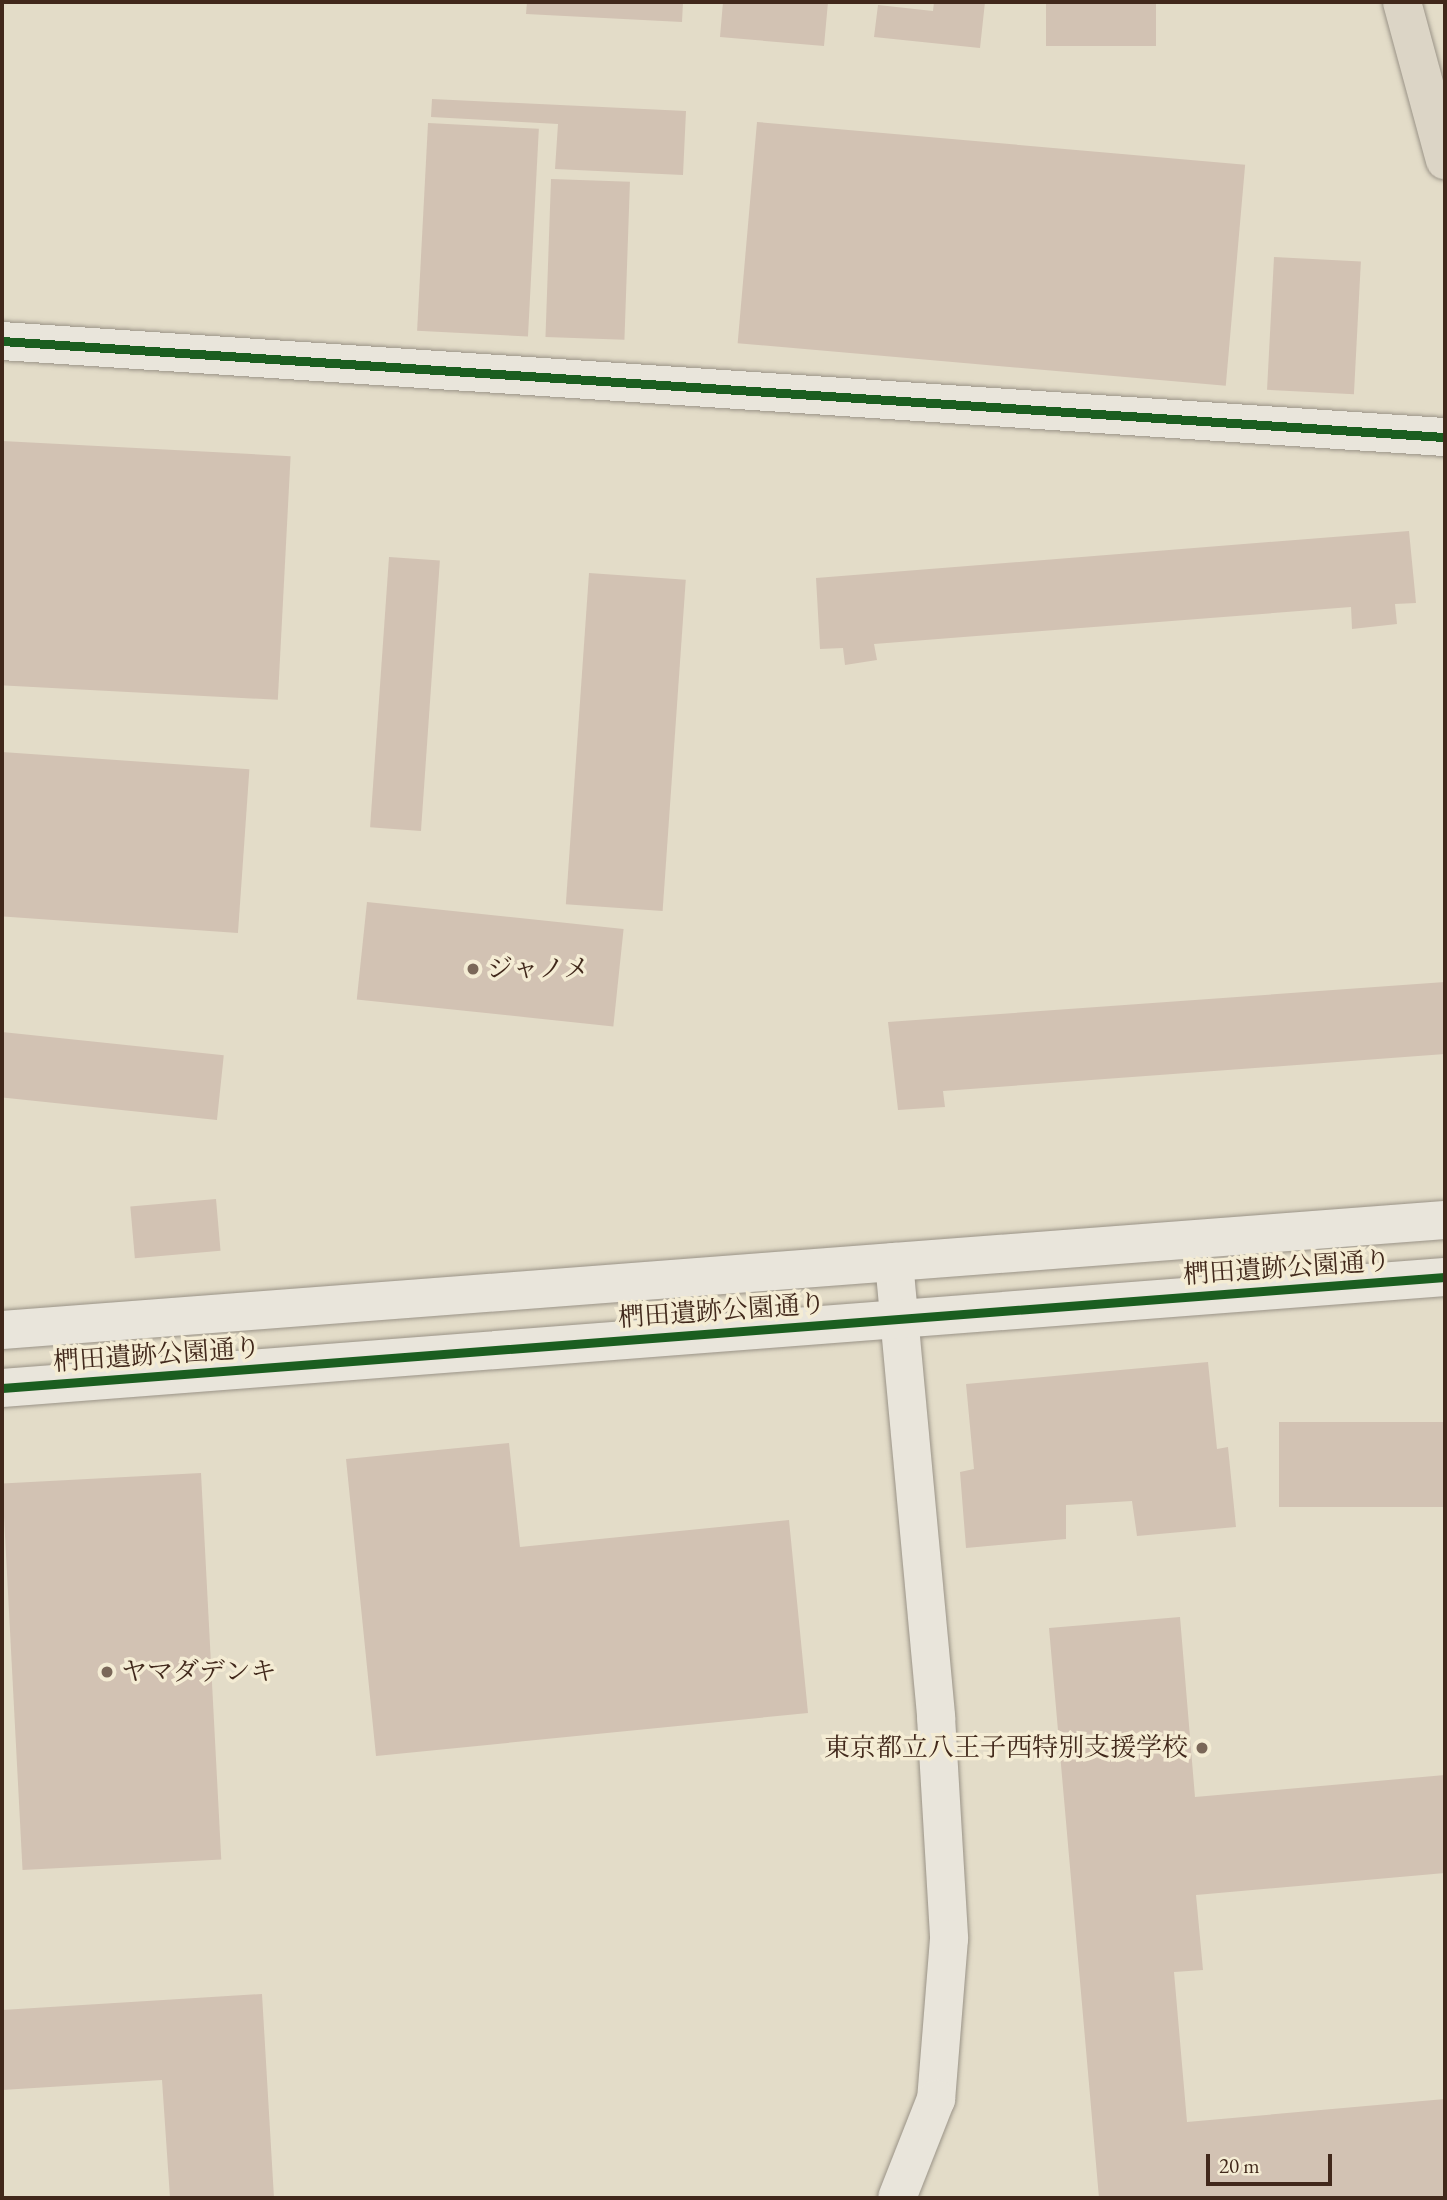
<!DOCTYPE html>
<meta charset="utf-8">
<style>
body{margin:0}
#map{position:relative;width:1447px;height:2200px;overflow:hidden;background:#e3dcc8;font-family:"EB Garamond","Noto Serif JP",serif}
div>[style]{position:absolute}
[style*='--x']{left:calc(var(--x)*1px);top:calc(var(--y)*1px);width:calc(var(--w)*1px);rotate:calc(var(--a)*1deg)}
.building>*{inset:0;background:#d2c2b3;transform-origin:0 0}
.roads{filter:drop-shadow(0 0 2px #9a9387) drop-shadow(0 0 2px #9a9387)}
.minor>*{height:38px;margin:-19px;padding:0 19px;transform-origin:19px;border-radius:19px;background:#e9e5db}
.major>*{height:38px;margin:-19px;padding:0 19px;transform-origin:19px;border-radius:19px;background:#dcd5c6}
.cycleway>*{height:9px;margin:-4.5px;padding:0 4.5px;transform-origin:4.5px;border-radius:4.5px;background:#1b5e20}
.dots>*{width:19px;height:19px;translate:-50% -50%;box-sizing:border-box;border:4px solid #f4ecd4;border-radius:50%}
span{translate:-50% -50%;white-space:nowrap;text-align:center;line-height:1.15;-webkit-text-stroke:7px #f4ecd4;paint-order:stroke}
.poi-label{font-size:26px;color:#41281b}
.left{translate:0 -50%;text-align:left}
.right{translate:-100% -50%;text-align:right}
.street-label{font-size:26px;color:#41281b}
.frame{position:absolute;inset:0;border:4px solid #41281b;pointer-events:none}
.scale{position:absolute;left:1206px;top:2154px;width:126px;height:32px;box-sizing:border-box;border:4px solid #41281b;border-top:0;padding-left:9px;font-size:21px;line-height:24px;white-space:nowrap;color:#41281b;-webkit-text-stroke:5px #f4ecd4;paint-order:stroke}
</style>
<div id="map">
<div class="building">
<div style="clip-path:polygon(527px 2px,683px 2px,682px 22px,526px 14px)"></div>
<div style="clip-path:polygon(723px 2px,828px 2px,824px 46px,720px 37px)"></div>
<div style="clip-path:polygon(934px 2px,985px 2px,980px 48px,874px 37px,878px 5px,933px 11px)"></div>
<div style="left:1046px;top:2px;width:110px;height:44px"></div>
<div style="clip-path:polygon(432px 99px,686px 111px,683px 175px,555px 169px,558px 124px,431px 117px)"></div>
<div style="left:757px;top:122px;width:490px;height:222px;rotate:5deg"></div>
<div style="left:428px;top:123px;width:111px;height:208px;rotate:3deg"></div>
<div style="left:551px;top:179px;width:79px;height:158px;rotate:2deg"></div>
<div style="left:1274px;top:257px;width:87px;height:133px;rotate:3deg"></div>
<div style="left:2px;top:441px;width:289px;height:244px;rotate:3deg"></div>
<div style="clip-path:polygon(1409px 531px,1416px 603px,1395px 604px,1397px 624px,1352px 629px,1351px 607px,874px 644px,877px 660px,845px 665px,843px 648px,820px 649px,816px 578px)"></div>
<div style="left:389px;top:557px;width:51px;height:271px;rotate:4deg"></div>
<div style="left:589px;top:573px;width:97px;height:332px;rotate:4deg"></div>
<div style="left:2px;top:752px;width:248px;height:164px;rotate:4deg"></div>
<div style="left:367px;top:902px;width:258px;height:98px;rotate:6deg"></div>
<div style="clip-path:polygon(1445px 982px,1445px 1054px,943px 1091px,945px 1107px,898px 1110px,888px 1022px)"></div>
<div style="left:2px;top:1032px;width:223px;height:65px;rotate:6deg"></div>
<div style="left:216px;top:1199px;width:52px;height:86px;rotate:85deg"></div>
<div style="clip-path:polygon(1208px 1362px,1217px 1449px,1228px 1447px,1236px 1527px,1137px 1536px,1132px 1501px,1066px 1505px,1066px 1539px,966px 1548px,960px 1472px,974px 1469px,966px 1384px)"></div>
<div style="left:1445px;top:1422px;width:85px;height:166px;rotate:90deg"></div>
<div style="clip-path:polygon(509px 1443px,520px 1547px,789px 1520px,808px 1713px,376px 1756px,346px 1459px)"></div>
<div style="left:201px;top:1473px;width:387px;height:199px;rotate:87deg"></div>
<div style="clip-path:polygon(1180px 1617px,1195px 1797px,1445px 1775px,1445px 1873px,1196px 1895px,1203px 1970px,1174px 1972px,1187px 2122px,1445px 2099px,1445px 2198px,1099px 2198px,1049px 1628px)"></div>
<div style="clip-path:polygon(262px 1994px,274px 2198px,170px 2198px,162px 2080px,2px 2090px,2px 2010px)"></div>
</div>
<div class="roads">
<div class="minor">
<div style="--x:2;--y:341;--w:1446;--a:3.81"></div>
<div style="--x:894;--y:1262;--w:457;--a:84.7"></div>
<div style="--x:936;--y:1717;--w:222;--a:86.6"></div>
<div style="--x:949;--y:1939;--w:161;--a:94.6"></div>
<div style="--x:936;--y:2099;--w:106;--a:111.5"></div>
<div style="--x:2;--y:1330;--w:1447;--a:-4.36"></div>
<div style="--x:2;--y:1388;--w:1447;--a:-4.4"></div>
</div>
<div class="major">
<div style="--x:1402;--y:2;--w:164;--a:74.8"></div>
</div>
</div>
<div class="cycleway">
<div style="--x:2;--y:341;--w:1446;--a:3.81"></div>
<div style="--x:2;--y:1388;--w:1447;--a:-4.4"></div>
</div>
<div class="dots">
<div style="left:473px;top:969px;background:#7a6758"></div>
<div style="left:107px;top:1672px;background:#7a6758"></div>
<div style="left:1202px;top:1748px;background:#7a6758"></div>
</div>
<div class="poi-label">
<span class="left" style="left:487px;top:969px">ジャノメ</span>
<span class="left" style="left:121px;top:1672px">ヤマダデンキ</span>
<span class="right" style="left:1188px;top:1748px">東京都立八王子西特別支援学校</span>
</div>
<div class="street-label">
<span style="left:1287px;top:1268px;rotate:-4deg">椚田遺跡公園通り</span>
<span style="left:722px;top:1311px;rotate:-4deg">椚田遺跡公園通り</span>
<span style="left:157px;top:1355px;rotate:-4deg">椚田遺跡公園通り</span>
</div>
<div class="frame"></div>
<div class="scale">20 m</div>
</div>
